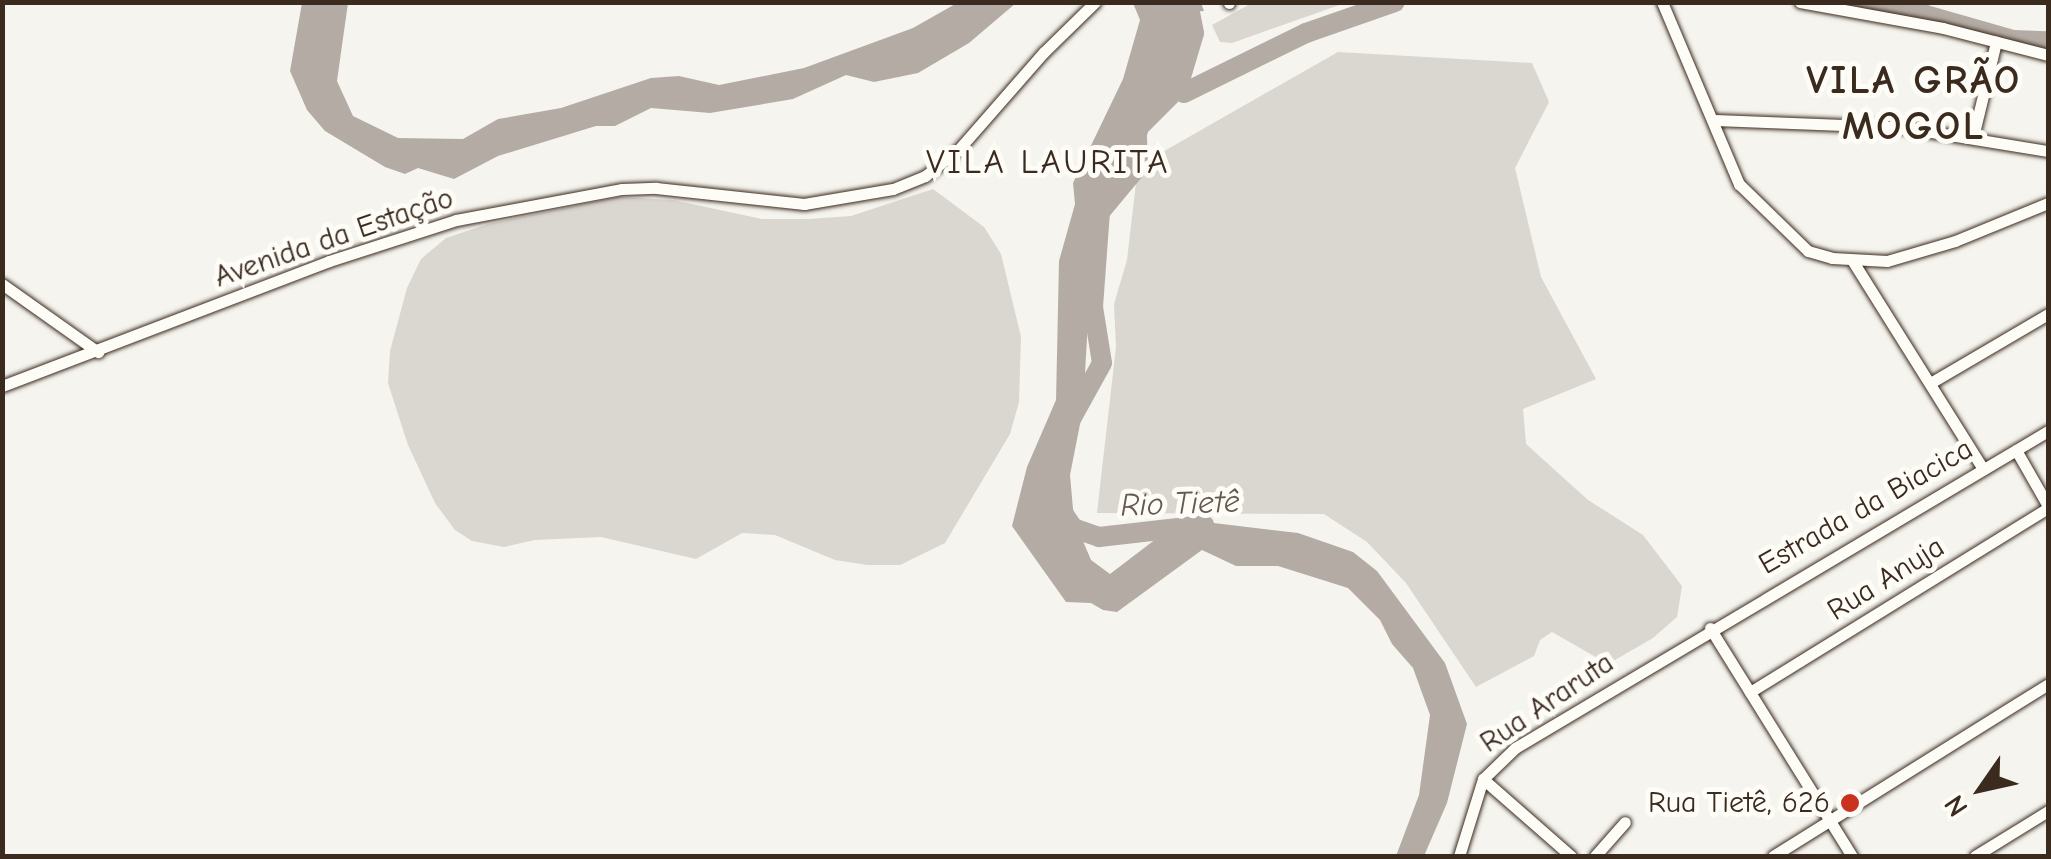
<!DOCTYPE html>
<meta charset="utf-8">
<style>
body{margin:0}
#map{position:relative;width:2051px;height:859px;overflow:hidden;background:#f5f4ee;font-family:"Comic Neue",sans-serif}
div>[style]{position:absolute}
[style*='--x']{left:calc(var(--x)*1px);top:calc(var(--y)*1px);width:calc(var(--w)*1px);rotate:calc(var(--a)*1deg)}
.green>*{inset:0;background:#dad6d0}
.water>*{inset:0;background:#b4aca4}
.river>*{height:20px;margin:-10px;padding:0 10px;transform-origin:10px;border-radius:10px;background:#b4aca4}
.roads{filter:drop-shadow(0 0 2px #3b2a1e) drop-shadow(0 0 2px #3b2a1e)}
.minor>*{height:11px;margin:-5.5px;padding:0 5.5px;transform-origin:5.5px;border-radius:5.5px;background:#fdfcf7}
.dots>*{width:28px;height:28px;translate:-50% -50%;box-sizing:border-box;border:5px solid #fdfcf7;border-radius:50%}
span{translate:-50% -50%;white-space:nowrap;text-align:center;line-height:1.15;-webkit-text-stroke:10px #fdfcf7;paint-order:stroke}
.street-label{font-size:30px;color:#3b2a1e}
.poi-label{font-size:30px;color:#3b2a1e}
.right{translate:-100% -50%;text-align:right}
.water-label{font-size:32px;color:#65584d;font-style:italic}
.quarter-label{font-size:35px;color:#3b2a1e;letter-spacing:2.5px}
.district-label{font-size:40px;color:#3b2a1e;font-weight:700;letter-spacing:2.5px}
.frame{position:absolute;inset:0;border:5px solid #3b2a1e;pointer-events:none}
.north{position:absolute;left:1931px;top:739px;width:100px;height:100px;-webkit-text-stroke:8px #fdfcf7;paint-order:stroke;rotate:236deg;font-size:28px;font-weight:700;line-height:40px;text-align:center;color:#3b2a1e}
.north::after{content:'';display:block;margin:auto;width:35px;height:45px;background:#3b2a1e;clip-path:polygon(50% 0,100% 100%,50% 72%,0 100%)}
</style>
<div id="map">
<div class="green">
<div style="clip-path:polygon(1254px 2px,1345px 2px,1345px 3px,1232px 43px,1220px 42px,1212px 25px)"></div>
<div style="clip-path:polygon(1338px 52px,1532px 63px,1549px 102px,1515px 168px,1541px 277px,1596px 379px,1523px 409px,1526px 444px,1588px 500px,1643px 535px,1682px 586px,1677px 617px,1653px 638px,1608px 664px,1552px 632px,1540px 640px,1534px 656px,1476px 687px,1406px 583px,1367px 542px,1324px 514px,1097px 513px,1116px 347px,1114px 304px,1127px 260px,1138px 166px)"></div>
<div style="clip-path:polygon(933px 189px,984px 227px,1001px 254px,1021px 337px,1019px 402px,1010px 434px,945px 543px,900px 565px,868px 565px,835px 560px,775px 535px,742px 533px,696px 559px,601px 537px,535px 540px,504px 547px,472px 541px,455px 530px,435px 503px,408px 445px,388px 383px,390px 351px,407px 288px,421px 259px,446px 238px,488px 224px,618px 197px,673px 200px,762px 219px,809px 219px,851px 216px)"></div>
</div>
<div class="water">
<div style="clip-path:polygon(302px 3px,348px 3px,337px 81px,353px 116px,398px 138px,463px 139px,498px 119px,561px 108px,651px 78px,679px 76px,719px 85px,804px 68px,913px 28px,957px 3px,1016px 3px,969px 43px,918px 73px,874px 82px,846px 75px,793px 99px,710px 113px,651px 108px,615px 126px,596px 126px,498px 156px,454px 179px,418px 168px,405px 174px,385px 167px,325px 131px,307px 110px,290px 71px)"></div>
<div style="clip-path:polygon(1133px 3px,1201px 3px,1204px 11px,1190px 12px,1185px 24px,1182px 49px,1190px 81px,1181px 99px,1148px 132px,1138px 166px,1112px 189px,1093px 232px,1083px 409px,1070px 475px,1074px 520px,1091px 560px,1110px 574px,1169px 529px,1197px 521px,1298px 533px,1353px 552px,1377px 571px,1445px 663px,1467px 724px,1447px 803px,1424px 856px,1396px 856px,1419px 795px,1430px 715px,1413px 668px,1392px 644px,1380px 620px,1348px 588px,1278px 566px,1236px 566px,1202px 550px,1117px 612px,1103px 610px,1091px 603px,1066px 602px,1012px 526px,1027px 467px,1056px 400px,1059px 261px,1075px 204px,1073px 183px,1123px 79px,1140px 20px)"></div>
</div>
<div class="river">
<div style="--x:1854;--y:2;--w:73;--a:10.2"></div>
<div style="--x:1926;--y:15;--w:91;--a:16"></div>
<div style="--x:2013;--y:40;--w:35;--a:2"></div>
<div style="--x:1178;--y:87;--w:56;--a:-73.5"></div>
<div style="--x:1194;--y:33;--w:32;--a:-101"></div>
<div style="--x:1184;--y:93;--w:136;--a:-26.2"></div>
<div style="--x:1306;--y:33;--w:94;--a:-19.2"></div>
<div style="--x:1070;--y:421;--w:66;--a:-61.1"></div>
<div style="--x:1102;--y:363;--w:57;--a:-99.1"></div>
<div style="--x:1093;--y:307;--w:95;--a:-85.8"></div>
<div style="--x:1100;--y:212;--w:60;--a:-50.4"></div>
<div style="--x:1138;--y:166;--w:28;--a:-92"></div>
<div style="--x:1063;--y:513;--w:18;--a:56"></div>
<div style="--x:1073;--y:528;--w:28;--a:19"></div>
<div style="--x:1099;--y:537;--w:106;--a:-6.5"></div>
</div>
<div class="roads">
<div class="minor">
<div style="--x:1229;--y:2;--w:1;--a:90"></div>
<div style="--x:1662;--y:2;--w:198;--a:67.1"></div>
<div style="--x:1739;--y:184;--w:96;--a:44.2"></div>
<div style="--x:1808;--y:251;--w:25;--a:16"></div>
<div style="--x:1832;--y:258;--w:55;--a:3.1"></div>
<div style="--x:1887;--y:261;--w:71;--a:-16.4"></div>
<div style="--x:1955;--y:241;--w:100;--a:-22.2"></div>
<div style="--x:1800;--y:2;--w:145;--a:10.3"></div>
<div style="--x:1943;--y:28;--w:108;--a:14.4"></div>
<div style="--x:1715;--y:120;--w:186;--a:2.2"></div>
<div style="--x:1901;--y:127;--w:149;--a:9.3"></div>
<div style="--x:1973;--y:137;--w:98;--a:-76.4"></div>
<div style="--x:1852;--y:260;--w:247;--a:57.9"></div>
<div style="--x:2;--y:284;--w:118;--a:35.3"></div>
<div style="--x:1932;--y:382;--w:134;--a:-30.4"></div>
<div style="--x:2;--y:386;--w:350;--a:-20.9"></div>
<div style="--x:329;--y:261;--w:133;--a:-17.9"></div>
<div style="--x:456;--y:220;--w:169;--a:-10.6"></div>
<div style="--x:622;--y:189;--w:34;--a:-2"></div>
<div style="--x:656;--y:188;--w:149;--a:6.2"></div>
<div style="--x:804;--y:204;--w:90;--a:-9.6"></div>
<div style="--x:893;--y:189;--w:35;--a:-22"></div>
<div style="--x:925;--y:176;--w:43;--a:-38.5"></div>
<div style="--x:959;--y:149;--w:129;--a:-48.8"></div>
<div style="--x:1044;--y:52;--w:71;--a:-44.4"></div>
<div style="--x:2016;--y:450;--w:64;--a:60.3"></div>
<div style="--x:1710;--y:628;--w:269;--a:58.1"></div>
<div style="--x:1750;--y:692;--w:350;--a:-31.7"></div>
<div style="--x:1483;--y:779;--w:117;--a:41.2"></div>
<div style="--x:1459;--y:856;--w:81;--a:-72.7"></div>
<div style="--x:1483;--y:779;--w:45;--a:-44.1"></div>
<div style="--x:1515;--y:748;--w:620;--a:-30.74"></div>
<div style="--x:1595;--y:856;--w:45;--a:-48.6"></div>
<div style="--x:1773;--y:856;--w:324;--a:-32"></div>
<div style="--x:1975;--y:856;--w:86;--a:-31.7"></div>
</div>
</div>
<div class="dots">
<div style="left:1850px;top:803px;background:#c8321e"></div>
</div>
<div class="street-label">
<span style="left:334px;top:238px;rotate:-19deg">Avenida da Estação</span>
<span style="left:1866px;top:507px;rotate:-30deg">Estrada da Biacica</span>
<span style="left:1886px;top:579px;rotate:-32deg">Rua Anuja</span>
<span style="left:1547px;top:703px;rotate:-34deg">Rua Araruta</span>
</div>
<div class="poi-label">
<span class="right" style="left:1830px;top:803px">Rua Tietê, 626</span>
</div>
<div class="water-label">
<span style="left:1180px;top:504px;rotate:-2deg">Rio Tietê</span>
</div>
<div class="quarter-label">
<span style="left:1048px;top:162px">VILA LAURITA</span>
</div>
<div class="district-label">
<span style="left:1914px;top:103px">VILA GRÃO<br>MOGOL</span>
</div>
<div class="frame"></div>
<div class="north">N</div>
</div>
